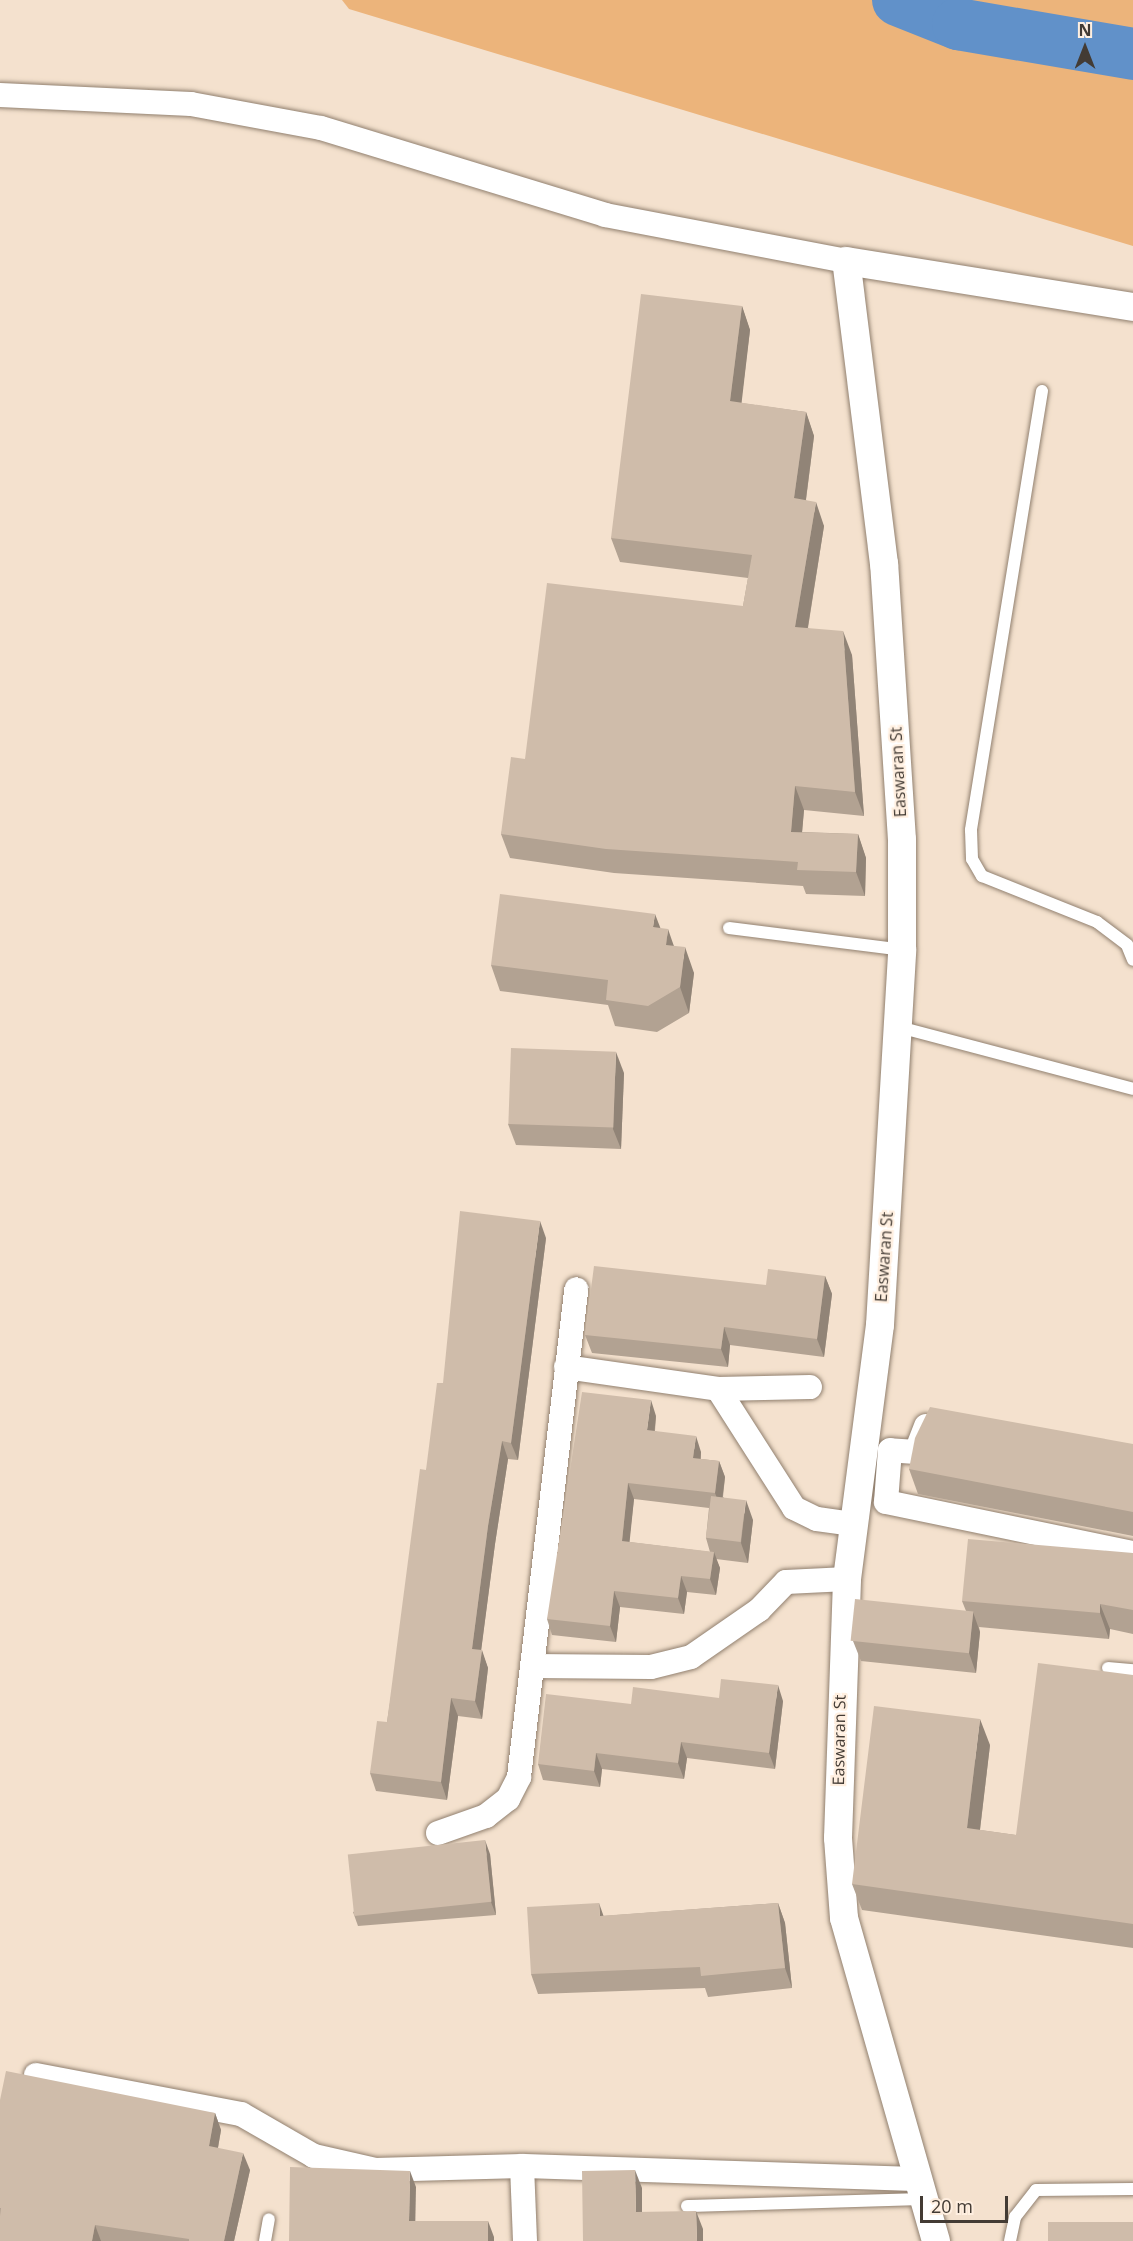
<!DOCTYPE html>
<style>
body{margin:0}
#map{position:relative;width:1133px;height:2241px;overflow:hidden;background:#f4e1ce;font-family:"Open Sans",sans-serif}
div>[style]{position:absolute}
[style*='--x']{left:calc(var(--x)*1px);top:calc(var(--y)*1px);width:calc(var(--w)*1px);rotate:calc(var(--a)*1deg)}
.green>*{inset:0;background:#ecb47b}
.river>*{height:52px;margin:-26px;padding:0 26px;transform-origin:26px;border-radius:26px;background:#6191c9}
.roads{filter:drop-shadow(0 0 2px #91806f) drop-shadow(0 0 2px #91806f)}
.service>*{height:12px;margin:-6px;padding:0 6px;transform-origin:6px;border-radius:6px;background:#fff}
.minor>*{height:24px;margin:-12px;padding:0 12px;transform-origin:12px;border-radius:12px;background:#fff}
.tertiary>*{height:28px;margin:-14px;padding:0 14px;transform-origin:14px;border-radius:14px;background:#fff}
.wall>*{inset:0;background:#b2a292}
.shaded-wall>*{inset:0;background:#918477}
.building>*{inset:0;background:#cfbcaa;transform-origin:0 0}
span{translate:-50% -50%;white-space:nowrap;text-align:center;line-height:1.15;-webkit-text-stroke:4.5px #ffefe0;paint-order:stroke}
.street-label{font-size:16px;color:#433b34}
.north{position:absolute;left:1055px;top:18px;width:60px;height:60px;-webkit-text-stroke:4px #ffefe0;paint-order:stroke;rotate:0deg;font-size:16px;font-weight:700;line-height:24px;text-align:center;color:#433b34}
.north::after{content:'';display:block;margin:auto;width:21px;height:27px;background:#433b34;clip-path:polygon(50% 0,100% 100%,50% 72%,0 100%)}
.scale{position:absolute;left:920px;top:2196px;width:88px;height:27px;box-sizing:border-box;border:3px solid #433b34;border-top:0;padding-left:8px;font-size:18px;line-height:21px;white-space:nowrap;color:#433b34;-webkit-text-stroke:4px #ffefe0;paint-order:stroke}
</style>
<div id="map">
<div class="green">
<div style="clip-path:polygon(342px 0,1133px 0,1133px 246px,349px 9px)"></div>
</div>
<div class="river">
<div style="--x:898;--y:0;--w:65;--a:21.8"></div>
<div style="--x:958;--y:24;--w:178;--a:9.7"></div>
</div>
<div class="roads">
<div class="service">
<div style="--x:1042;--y:391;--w:445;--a:99.2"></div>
<div style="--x:971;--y:830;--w:29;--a:88"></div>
<div style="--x:972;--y:859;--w:20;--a:60"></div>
<div style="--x:982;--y:876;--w:124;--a:21.8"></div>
<div style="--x:1097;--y:922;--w:38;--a:37"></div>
<div style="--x:1127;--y:945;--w:16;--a:68"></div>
<div style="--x:729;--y:928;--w:174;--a:7.2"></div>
<div style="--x:899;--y:1027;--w:242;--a:14.8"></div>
<div style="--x:1108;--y:1668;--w:25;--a:5"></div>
<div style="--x:687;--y:2206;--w:237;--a:-1.7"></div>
<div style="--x:265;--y:2241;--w:22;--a:-80"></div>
<div style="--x:1010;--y:2241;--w:25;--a:-78"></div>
<div style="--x:1015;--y:2217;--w:34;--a:-52"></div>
<div style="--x:1036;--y:2190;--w:97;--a:-0.6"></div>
</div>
<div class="minor">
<div style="--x:0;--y:95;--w:191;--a:2.7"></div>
<div style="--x:191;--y:104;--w:132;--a:10.5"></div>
<div style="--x:321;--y:128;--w:297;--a:17"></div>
<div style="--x:605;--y:215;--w:245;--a:10.8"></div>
<div style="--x:566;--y:1367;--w:154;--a:8.2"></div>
<div style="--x:718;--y:1389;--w:141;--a:57.4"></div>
<div style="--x:794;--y:1508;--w:25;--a:26"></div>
<div style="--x:817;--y:1519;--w:37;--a:8"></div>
<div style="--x:718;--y:1389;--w:92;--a:-1.2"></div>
<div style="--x:926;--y:1426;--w:28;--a:111"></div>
<div style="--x:916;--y:1452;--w:26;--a:-176"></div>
<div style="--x:890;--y:1450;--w:52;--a:94.4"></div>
<div style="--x:886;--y:1502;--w:252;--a:11.7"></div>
<div style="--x:532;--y:1666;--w:119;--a:0.5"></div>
<div style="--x:651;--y:1667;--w:41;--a:-14"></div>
<div style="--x:691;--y:1657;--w:83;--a:-34.7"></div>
<div style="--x:759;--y:1610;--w:39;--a:-46"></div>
<div style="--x:786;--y:1582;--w:61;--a:-2.8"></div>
<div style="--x:438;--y:1833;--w:51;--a:-19.5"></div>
<div style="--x:486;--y:1816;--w:28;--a:-38"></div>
<div style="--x:508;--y:1799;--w:25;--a:-63"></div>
<div style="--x:519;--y:1777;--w:491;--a:-83.3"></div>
<div style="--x:36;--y:2075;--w:209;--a:10.8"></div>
<div style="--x:241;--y:2114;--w:84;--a:29.9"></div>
<div style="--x:314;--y:2156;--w:63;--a:12.9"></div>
<div style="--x:375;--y:2170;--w:147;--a:-1.6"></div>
<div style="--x:522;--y:2166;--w:396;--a:1.9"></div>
<div style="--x:522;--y:2166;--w:75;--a:87.7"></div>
</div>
<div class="tertiary">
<div style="--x:936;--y:2241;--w:336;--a:-105.9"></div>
<div style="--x:844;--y:1918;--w:80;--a:-94.3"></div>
<div style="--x:838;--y:1838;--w:259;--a:-88"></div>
<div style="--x:847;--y:1579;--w:256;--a:-82.6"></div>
<div style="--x:880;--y:1325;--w:376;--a:-86.6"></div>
<div style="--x:902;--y:950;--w:110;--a:-90"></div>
<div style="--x:902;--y:840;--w:277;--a:-93.7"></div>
<div style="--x:884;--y:564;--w:305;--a:-97.1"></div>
<div style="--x:846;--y:261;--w:291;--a:9.1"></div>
</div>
</div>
<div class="wall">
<div style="clip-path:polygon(742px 306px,750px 330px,741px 403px,806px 412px,814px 436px,806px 500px,824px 526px,808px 628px,852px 655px,864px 816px,804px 810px,802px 832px,858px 834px,866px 858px,865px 896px,806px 894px,803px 886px,614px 873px,510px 858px,501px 834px,525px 759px,743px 606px,748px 578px,620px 562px,611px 538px)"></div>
<div style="clip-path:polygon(660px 928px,694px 973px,689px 1013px,657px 1032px,615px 1026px,608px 1005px,500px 991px,491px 965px)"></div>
<div style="clip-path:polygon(624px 1073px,621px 1149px,516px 1145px,508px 1124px)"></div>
<div style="clip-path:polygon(546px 1238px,518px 1460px,508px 1459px,495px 1544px,481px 1650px,488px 1668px,482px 1719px,458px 1716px,447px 1800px,376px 1791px,370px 1773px,387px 1722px,426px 1470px)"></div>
<div style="clip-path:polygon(825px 1276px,832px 1294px,824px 1357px,730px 1345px,728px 1367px,592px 1353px,585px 1335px,766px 1285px)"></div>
<div style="clip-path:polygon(evenodd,656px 1416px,655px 1431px,701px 1452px,701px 1459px,719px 1461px,725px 1477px,723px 1497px,753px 1520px,748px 1563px,716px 1559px,720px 1568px,716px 1595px,687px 1592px,684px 1614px,620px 1607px,616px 1642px,552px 1635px,547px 1619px,656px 1416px,634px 1499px,709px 1508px,706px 1538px,710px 1552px,629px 1542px,634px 1499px)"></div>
<div style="clip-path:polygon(1133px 1444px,1133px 1536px,918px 1494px,909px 1469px)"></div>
<div style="clip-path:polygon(1133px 1553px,1133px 1634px,1110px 1629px,1109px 1639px,979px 1627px,980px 1632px,976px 1673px,861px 1661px,853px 1641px,966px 1611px,962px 1601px)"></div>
<div style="clip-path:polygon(1133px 1675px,1133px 1948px,862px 1910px,852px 1884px,990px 1745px,980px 1830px,1016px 1835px)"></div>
<div style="clip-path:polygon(719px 1698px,783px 1701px,775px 1769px,687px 1758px,684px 1779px,602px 1769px,600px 1787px,543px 1780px,538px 1764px,631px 1704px)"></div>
<div style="clip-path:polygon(490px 1854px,496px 1915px,358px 1926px,353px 1912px)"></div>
<div style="clip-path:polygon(778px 1903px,785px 1923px,792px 1988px,708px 1997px,705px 1988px,538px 1994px,531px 1974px,603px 1916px)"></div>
<div style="clip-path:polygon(0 2100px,215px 2113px,221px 2130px,218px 2148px,250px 2170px,234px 2241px,0 2241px)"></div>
</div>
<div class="shaded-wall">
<div style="clip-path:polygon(742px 306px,750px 330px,739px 425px,730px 401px)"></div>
<div style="clip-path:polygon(806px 412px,814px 436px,803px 522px,794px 498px)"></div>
<div style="clip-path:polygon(816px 502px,824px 526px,804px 651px,795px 627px)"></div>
<div style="clip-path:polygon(843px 631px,852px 655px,864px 816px,855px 792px)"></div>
<div style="clip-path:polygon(795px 786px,804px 810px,800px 856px,791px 832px)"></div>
<div style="clip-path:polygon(858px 834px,866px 858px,865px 896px,856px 872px)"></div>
<div style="clip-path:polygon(655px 914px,665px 940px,653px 927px)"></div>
<div style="clip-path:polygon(668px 929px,677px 955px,666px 945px)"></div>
<div style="clip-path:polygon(685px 947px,694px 973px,689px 1013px,680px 987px)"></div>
<div style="clip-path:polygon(616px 1052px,624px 1073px,621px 1149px,613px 1129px)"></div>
<div style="clip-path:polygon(540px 1221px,546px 1238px,518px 1460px,511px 1443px)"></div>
<div style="clip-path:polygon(825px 1276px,832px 1294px,824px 1357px,817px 1339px)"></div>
<div style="clip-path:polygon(724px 1327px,730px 1345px,728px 1367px,721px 1349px)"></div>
<div style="clip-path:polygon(651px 1400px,656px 1416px,653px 1446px,647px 1430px)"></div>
<div style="clip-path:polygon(696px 1436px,701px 1452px,699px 1474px,693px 1458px)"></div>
<div style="clip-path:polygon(502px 1441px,508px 1459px,495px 1544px,479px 1667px,472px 1649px,488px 1526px)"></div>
<div style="clip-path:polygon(719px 1461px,725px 1477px,721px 1509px,715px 1493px)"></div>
<div style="clip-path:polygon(628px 1483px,634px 1499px,628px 1557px,622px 1541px)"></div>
<div style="clip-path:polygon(746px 1500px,753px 1520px,748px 1563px,741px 1543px)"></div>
<div style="clip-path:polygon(714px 1552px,720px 1568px,716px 1595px,710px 1579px)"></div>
<div style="clip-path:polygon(681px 1576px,687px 1592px,684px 1614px,678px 1598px)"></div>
<div style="clip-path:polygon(614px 1591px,620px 1607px,616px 1642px,610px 1626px)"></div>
<div style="clip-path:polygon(1100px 1604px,1110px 1629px,1109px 1639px,1100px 1613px)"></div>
<div style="clip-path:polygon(973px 1612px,980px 1632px,976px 1673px,969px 1653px)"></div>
<div style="clip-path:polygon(482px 1650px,488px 1668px,482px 1719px,475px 1701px)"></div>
<div style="clip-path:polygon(778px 1685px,783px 1701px,775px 1769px,769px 1753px)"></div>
<div style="clip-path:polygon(451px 1698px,458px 1716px,447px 1800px,441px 1782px)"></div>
<div style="clip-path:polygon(980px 1719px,990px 1745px,977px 1854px,967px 1828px)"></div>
<div style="clip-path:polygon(681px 1742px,687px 1758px,684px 1779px,678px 1763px)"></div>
<div style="clip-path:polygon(596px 1753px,602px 1769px,600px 1787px,594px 1771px)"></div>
<div style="clip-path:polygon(485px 1840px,490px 1854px,496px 1915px,491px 1902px)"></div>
<div style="clip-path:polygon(599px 1903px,606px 1923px,600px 1916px)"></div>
<div style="clip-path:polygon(778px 1903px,785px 1923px,792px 1988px,785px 1968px)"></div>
<div style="clip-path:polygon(215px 2113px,221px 2130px,215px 2164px,209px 2146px)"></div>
<div style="clip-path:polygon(243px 2153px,250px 2170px,234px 2241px,224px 2241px)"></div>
<div style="clip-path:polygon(635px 2170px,642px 2188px,642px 2230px,636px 2212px)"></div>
<div style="clip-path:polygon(410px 2171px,416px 2187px,415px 2237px,409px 2221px)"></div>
<div style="clip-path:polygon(696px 2211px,703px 2229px,703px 2241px,697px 2241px)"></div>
<div style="clip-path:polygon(488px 2221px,494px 2237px,494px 2241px,488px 2241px)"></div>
<div style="clip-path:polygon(95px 2225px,101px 2241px,92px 2241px)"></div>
</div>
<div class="building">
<div style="clip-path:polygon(641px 294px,742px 306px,730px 401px,806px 412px,794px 498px,816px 502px,795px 627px,843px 631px,855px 792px,795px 786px,791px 832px,858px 834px,856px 872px,797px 870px,798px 862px,606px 849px,501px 834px,511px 757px,525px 759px,547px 583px,743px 606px,752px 555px,611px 538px)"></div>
<div style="clip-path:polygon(500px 894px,655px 914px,653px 927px,668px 929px,666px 945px,685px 947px,680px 987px,648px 1006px,606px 1000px,608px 980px,491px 965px)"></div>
<div style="left:511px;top:1048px;width:105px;height:76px;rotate:2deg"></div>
<div style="clip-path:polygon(460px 1211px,540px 1221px,511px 1443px,502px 1441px,488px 1526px,472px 1649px,482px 1650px,475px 1701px,451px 1698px,441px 1782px,370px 1773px,377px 1721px,387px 1722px,420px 1469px,426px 1470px,437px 1383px,443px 1383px)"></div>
<div style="clip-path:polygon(594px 1266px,766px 1285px,768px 1269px,825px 1276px,817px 1339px,724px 1327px,721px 1349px,585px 1335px)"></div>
<div style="clip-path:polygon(582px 1392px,651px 1400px,647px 1430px,696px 1436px,693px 1458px,719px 1461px,715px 1493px,628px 1483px,622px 1541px,714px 1552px,710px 1579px,681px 1576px,678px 1598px,614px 1591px,610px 1626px,547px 1619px)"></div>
<div style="clip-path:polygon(930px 1407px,1133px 1444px,1133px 1512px,909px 1469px,915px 1438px)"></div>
<div style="left:711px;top:1496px;width:35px;height:42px;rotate:7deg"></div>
<div style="clip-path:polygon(968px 1539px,1133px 1553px,1133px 1610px,1100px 1604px,1100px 1613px,962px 1601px)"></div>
<div style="left:855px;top:1599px;width:119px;height:42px;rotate:6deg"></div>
<div style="clip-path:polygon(1038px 1663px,1133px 1675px,1133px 1924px,852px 1884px,874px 1706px,980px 1719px,967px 1828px,1016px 1835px)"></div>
<div style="clip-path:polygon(721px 1679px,778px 1685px,769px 1753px,681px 1742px,678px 1763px,596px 1753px,594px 1771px,538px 1764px,546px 1694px,631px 1704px,633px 1687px,719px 1698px)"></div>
<div style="left:485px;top:1840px;width:62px;height:138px;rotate:84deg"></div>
<div style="clip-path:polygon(599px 1903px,600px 1916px,778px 1903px,785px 1968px,701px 1976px,700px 1967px,531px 1974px,527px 1907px)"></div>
<div style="clip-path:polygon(6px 2071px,215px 2113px,209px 2146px,243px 2153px,224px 2241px,189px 2241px,189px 2239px,95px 2225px,92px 2241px,0 2241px,0 2216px,1px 2208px,0 2208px,0 2100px)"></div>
<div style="clip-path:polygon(290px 2167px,410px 2171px,409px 2221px,488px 2221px,488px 2241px,289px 2241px)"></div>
<div style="clip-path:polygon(635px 2170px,636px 2212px,696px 2211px,697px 2241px,583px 2241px,582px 2171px)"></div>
<div style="left:1133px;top:2222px;width:19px;height:85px;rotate:90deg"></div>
</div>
<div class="street-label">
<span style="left:898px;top:772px;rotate:-93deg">Easwaran St</span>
<span style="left:884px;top:1257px;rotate:-86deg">Easwaran St</span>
<span style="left:839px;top:1740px;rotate:-89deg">Easwaran St</span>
</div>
<div class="north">N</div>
<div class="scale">20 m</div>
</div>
